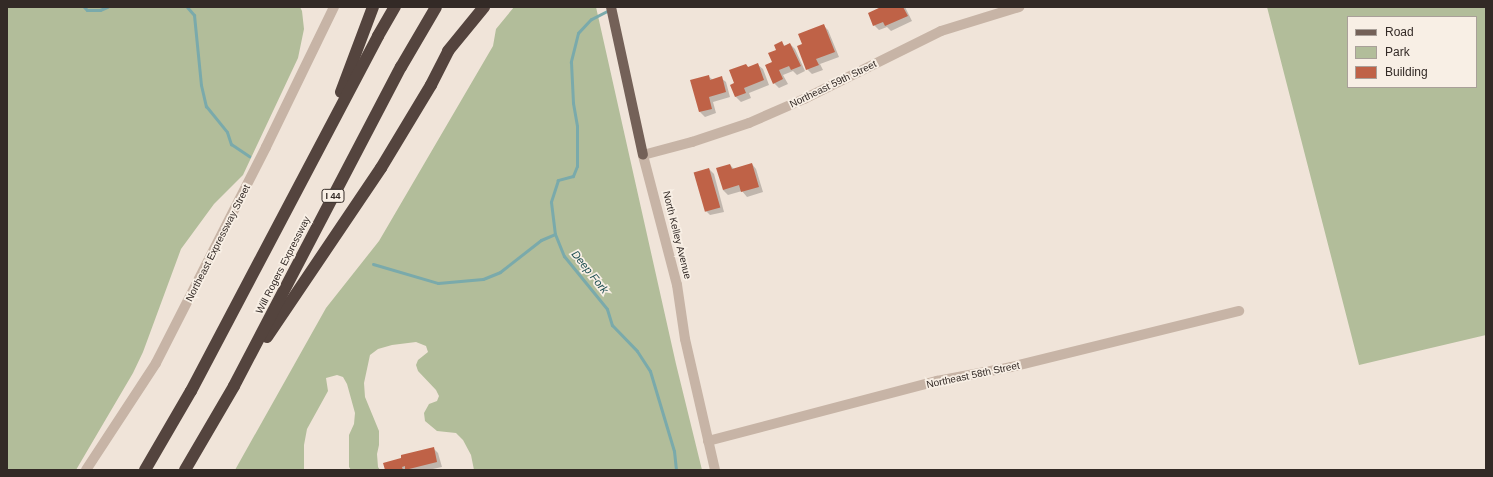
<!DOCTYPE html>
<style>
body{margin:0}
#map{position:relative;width:1493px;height:477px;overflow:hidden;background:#f0e4d9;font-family:Arial,sans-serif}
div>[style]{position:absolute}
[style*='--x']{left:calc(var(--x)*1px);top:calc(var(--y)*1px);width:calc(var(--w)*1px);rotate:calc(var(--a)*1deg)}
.green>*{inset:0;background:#b2bd9a}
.shadow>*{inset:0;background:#0003}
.stream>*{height:3px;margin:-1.5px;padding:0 1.5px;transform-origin:1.5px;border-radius:1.5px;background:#7aaaab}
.building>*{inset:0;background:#bf6247;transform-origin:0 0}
.minor>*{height:10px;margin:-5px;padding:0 5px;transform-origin:5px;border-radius:5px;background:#c7b4a6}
.major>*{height:10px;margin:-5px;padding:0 5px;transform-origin:5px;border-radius:5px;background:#746158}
.highway>*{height:12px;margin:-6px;padding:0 6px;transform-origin:6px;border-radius:6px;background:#54443e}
span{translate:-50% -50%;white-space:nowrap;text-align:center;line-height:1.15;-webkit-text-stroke:3.5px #f8efe5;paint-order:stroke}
.shield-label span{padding:1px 3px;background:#f8efe5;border:1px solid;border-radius:3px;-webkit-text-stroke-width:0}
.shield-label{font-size:9px;color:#332a26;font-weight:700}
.street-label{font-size:10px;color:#332a26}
.water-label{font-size:11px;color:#1e4f52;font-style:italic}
.frame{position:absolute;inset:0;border:8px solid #332a26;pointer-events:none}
.legend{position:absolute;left:1347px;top:16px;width:130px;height:72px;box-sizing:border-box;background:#f8efe5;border:1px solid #a9a099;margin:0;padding:5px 7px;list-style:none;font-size:12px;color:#332a26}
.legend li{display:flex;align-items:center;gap:8px;height:20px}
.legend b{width:20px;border:1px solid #a9a099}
</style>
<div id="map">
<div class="green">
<div style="clip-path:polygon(7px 7px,300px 7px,302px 11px,304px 29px,298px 58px,243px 175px,214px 204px,181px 249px,143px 352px,133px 373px,76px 470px,7px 470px)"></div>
<div style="clip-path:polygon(514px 7px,596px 7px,676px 364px,702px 470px,474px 470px,471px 455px,463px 440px,456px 433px,437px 431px,425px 421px,424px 413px,429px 404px,437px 401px,439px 396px,436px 390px,418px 371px,416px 365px,418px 360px,428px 352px,426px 346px,416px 342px,392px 345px,378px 349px,370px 355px,364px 383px,365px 397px,379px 431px,379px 445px,377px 454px,378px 467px,380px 470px,351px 470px,349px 467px,349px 435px,354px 424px,355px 413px,347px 384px,343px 377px,337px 375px,326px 378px,328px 391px,307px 429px,304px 445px,304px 470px,235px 470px,326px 308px,379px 241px,493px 46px,496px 29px)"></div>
<div style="clip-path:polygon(evenodd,1267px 7px,1486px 7px,1486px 335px,1359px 365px,1267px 7px,1348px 17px,1476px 17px,1476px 87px,1348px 87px,1348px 17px)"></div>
</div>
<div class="shadow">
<div style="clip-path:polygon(884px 7px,905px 7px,912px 21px,891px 31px,887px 27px,879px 30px,874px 25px)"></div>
<div style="clip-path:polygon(823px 25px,828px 30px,839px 57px,820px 64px,823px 70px,812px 74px,807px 69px,803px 45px)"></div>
<div style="clip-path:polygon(781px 42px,785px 46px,790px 44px,795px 49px,805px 71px,797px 75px,793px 71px,783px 75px,788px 84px,779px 88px,774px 83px,773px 62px)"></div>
<div style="clip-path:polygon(746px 65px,749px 68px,758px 65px,763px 69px,769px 85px,749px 93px,751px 98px,741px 102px,736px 97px,731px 85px,735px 84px)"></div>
<div style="clip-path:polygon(708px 76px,713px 80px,721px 78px,726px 82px,730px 97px,713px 102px,716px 113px,705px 117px,700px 112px)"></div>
<div style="clip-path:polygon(752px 164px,756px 169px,763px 192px,747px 197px,742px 191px,728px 195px,723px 190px,730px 165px,734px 169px)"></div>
<div style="clip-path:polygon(709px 169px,714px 174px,724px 212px,710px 215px,706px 211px)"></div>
<div style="clip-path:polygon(433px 448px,438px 453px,442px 467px,428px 470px,386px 470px)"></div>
</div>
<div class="stream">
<div style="--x:84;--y:7;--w:4;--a:45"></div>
<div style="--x:87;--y:10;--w:13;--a:0"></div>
<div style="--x:100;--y:10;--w:8;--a:-23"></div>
<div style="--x:187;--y:7;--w:11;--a:49"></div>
<div style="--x:194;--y:15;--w:70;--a:84.3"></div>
<div style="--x:201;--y:85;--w:22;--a:77"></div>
<div style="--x:206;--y:106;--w:33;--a:51"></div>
<div style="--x:227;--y:132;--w:13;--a:72"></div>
<div style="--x:231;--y:144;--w:22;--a:34"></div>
<div style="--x:609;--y:10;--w:20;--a:153"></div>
<div style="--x:591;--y:19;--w:19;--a:133"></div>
<div style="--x:578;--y:33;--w:30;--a:104"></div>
<div style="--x:571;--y:62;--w:41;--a:87.2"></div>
<div style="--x:573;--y:103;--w:23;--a:80"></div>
<div style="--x:577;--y:126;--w:40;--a:90"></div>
<div style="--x:577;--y:166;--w:11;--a:112"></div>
<div style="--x:573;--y:176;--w:16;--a:165"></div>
<div style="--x:558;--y:180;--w:23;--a:108"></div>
<div style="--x:551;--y:202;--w:32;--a:83"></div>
<div style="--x:555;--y:234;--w:24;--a:68"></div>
<div style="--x:564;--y:256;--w:68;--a:50.9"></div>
<div style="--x:607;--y:309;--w:17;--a:73"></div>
<div style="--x:612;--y:325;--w:36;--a:46"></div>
<div style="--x:637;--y:351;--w:24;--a:57"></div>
<div style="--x:650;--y:371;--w:84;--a:73.3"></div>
<div style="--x:674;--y:451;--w:19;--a:84"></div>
<div style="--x:373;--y:264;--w:68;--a:16.3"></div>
<div style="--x:438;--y:283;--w:45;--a:-5.1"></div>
<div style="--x:483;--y:279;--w:18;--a:-22"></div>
<div style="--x:500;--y:272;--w:52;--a:-38"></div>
<div style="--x:541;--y:240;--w:15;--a:-23"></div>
</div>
<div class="building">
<div style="clip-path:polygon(881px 7px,903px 7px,908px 16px,885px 26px,883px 22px,873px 26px,868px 13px)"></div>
<div style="clip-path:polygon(824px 24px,835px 52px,816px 59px,819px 65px,806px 70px,797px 46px,802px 44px,798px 34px)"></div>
<div style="clip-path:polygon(782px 41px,784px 46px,790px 43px,801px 66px,791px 70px,789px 66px,779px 70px,783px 79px,773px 84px,765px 65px,772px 62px,768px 53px,776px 50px,774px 45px)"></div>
<div style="clip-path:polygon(758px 63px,764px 80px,744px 88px,746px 93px,735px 97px,730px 85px,734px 83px,729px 70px,746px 64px,748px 67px)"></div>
<div style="clip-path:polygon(709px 75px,710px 80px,722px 76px,726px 92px,709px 97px,712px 109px,699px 112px,690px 80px)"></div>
<div style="clip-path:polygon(752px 163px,759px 187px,741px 192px,739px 185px,723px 190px,716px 168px,730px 164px,732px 169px)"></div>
<div style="left:709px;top:168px;width:41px;height:16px;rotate:74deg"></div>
<div style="clip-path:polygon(434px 447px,437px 462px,405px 470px,405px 466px,402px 467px,403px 470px,385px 470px,383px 463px,401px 458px,401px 455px)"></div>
</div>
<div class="minor">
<div style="--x:708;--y:441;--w:237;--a:-14.7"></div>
<div style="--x:937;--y:381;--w:75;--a:-10.7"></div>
<div style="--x:1011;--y:367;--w:235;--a:-13.8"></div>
<div style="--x:86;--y:470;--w:128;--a:-56.8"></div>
<div style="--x:156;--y:363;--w:242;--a:-63"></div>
<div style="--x:266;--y:147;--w:156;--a:-64.1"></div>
<div style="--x:715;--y:470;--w:134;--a:-102.9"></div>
<div style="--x:685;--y:339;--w:55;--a:-98.4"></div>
<div style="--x:677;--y:285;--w:134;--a:-104.7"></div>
<div style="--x:643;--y:155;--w:51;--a:-14.9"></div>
<div style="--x:692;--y:142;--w:60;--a:-18.4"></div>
<div style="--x:749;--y:123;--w:60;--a:-23.6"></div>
<div style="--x:804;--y:99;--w:153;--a:-26.4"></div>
<div style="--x:941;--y:31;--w:82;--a:-17.1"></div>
</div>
<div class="major">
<div style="--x:611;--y:7;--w:151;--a:77.8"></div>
</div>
<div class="highway">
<div style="--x:341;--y:92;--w:91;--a:-69.4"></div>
<div style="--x:267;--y:337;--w:204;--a:-56"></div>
<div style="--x:381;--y:168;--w:97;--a:-58.9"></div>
<div style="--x:431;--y:85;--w:38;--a:-63"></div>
<div style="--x:448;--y:51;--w:57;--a:-50.7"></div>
<div style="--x:145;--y:470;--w:91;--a:-59.8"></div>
<div style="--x:191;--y:391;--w:401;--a:-62.2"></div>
<div style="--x:378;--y:36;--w:34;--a:-60"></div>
<div style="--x:185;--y:470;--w:97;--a:-59.7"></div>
<div style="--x:234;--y:386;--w:360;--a:-62.4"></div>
<div style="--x:401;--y:67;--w:69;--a:-59.7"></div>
</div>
<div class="shield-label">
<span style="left:333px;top:196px">I 44</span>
</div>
<div class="street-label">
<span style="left:833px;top:84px;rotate:-26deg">Northeast 59th Street</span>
<span style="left:677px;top:235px;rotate:76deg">North Kelley Avenue</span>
<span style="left:218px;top:243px;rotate:-63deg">Northeast Expressway Street</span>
<span style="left:283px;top:265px;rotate:-63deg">Will Rogers Expressway</span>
<span style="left:973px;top:375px;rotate:-12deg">Northeast 58th Street</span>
</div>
<div class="water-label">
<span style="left:590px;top:272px;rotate:51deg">Deep Fork</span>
</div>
<div class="frame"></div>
<ul class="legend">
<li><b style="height:5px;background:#746158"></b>Road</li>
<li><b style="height:11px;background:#b2bd9a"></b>Park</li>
<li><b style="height:11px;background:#bf6247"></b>Building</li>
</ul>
</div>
